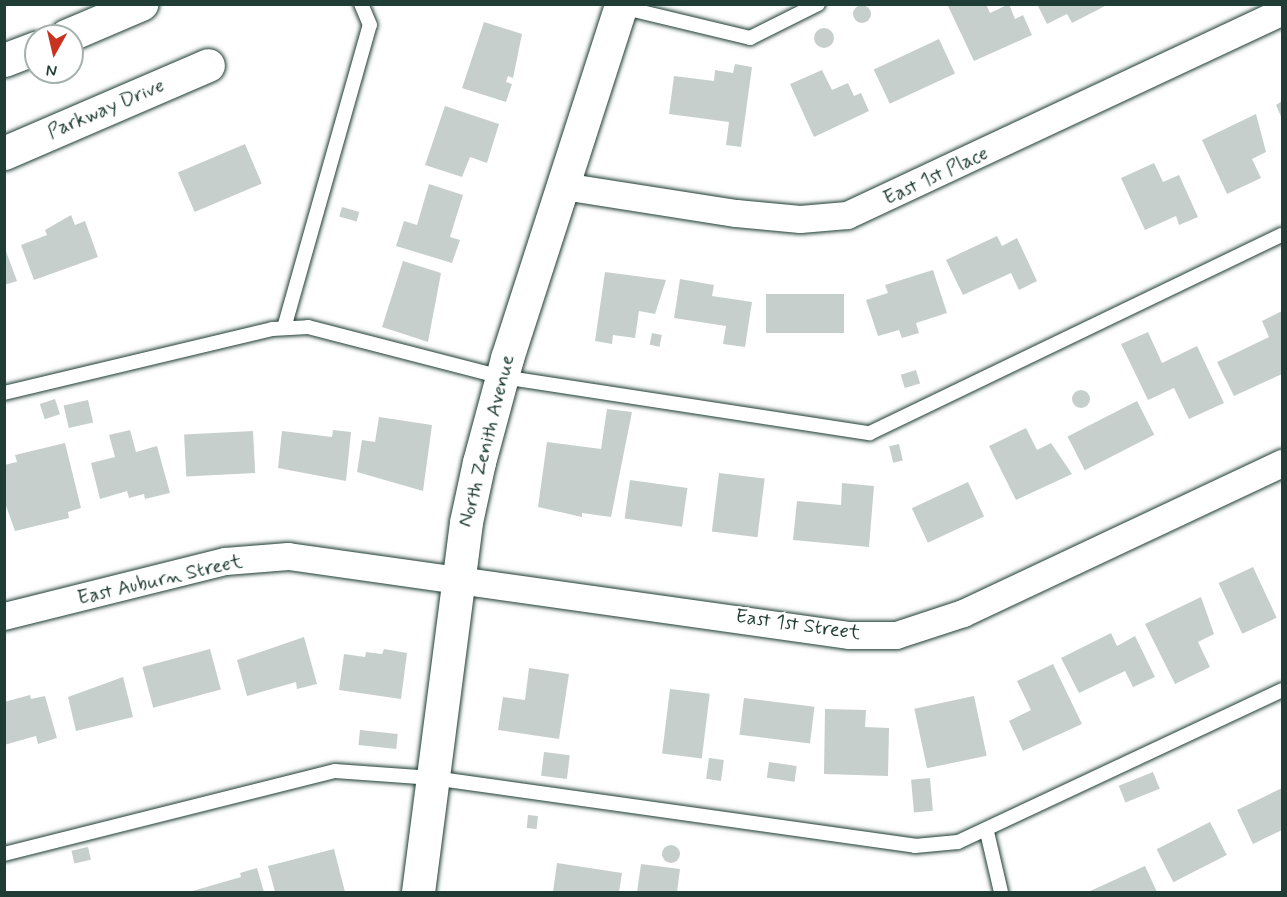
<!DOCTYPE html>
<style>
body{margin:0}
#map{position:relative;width:1287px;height:897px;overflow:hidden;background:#fff;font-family:Mynerve,sans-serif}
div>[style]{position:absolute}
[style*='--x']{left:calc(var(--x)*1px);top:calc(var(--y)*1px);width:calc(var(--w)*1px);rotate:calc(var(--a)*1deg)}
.building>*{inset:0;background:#c7cfcc;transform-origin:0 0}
.round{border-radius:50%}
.roads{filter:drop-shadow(0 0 2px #1f3d34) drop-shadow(0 0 2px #1f3d34)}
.lane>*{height:14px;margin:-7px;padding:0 7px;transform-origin:7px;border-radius:7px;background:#fff}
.street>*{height:27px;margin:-13.5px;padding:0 13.5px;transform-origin:13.5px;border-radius:13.5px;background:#fff}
.secondary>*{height:33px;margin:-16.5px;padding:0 16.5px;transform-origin:16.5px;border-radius:16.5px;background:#fff}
.highway>*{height:33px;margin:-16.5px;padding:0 16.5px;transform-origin:16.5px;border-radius:16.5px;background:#fff}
span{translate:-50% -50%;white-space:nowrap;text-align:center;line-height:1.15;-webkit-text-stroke:4.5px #fff;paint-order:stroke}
.street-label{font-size:20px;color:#1f3d34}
.frame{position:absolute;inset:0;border:6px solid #1f3d34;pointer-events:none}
.north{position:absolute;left:24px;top:24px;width:60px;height:60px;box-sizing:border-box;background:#fff;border:2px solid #a5b1ae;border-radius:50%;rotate:188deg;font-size:16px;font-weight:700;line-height:24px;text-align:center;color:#1f3d34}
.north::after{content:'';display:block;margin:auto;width:21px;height:27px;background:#c8321e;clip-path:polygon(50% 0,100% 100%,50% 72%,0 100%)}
</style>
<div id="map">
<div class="building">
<div style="clip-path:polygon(947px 4px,986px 4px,990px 13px,1009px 4px,1015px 19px,1023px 15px,1032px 35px,974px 61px)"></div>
<div style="clip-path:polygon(1037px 4px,1109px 4px,1072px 23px,1067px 14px,1047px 24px)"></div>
<div class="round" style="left:853px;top:5px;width:18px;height:18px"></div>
<div style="clip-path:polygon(484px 22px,522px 34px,513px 78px,508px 76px,506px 82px,512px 84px,506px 102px,462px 88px)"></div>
<div class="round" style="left:814px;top:28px;width:20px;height:20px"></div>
<div style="left:939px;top:39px;width:38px;height:72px;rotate:65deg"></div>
<div style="clip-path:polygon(735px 64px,752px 67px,741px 147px,726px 145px,729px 122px,669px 114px,674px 76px,714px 81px,715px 70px,733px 73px)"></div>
<div style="clip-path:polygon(822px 70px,832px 90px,848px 83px,854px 96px,861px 93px,869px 111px,814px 137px,790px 84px)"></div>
<div style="clip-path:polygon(1282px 101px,1282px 119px,1276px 105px)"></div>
<div style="clip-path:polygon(445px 106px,499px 124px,487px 163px,470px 157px,462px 177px,425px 165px)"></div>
<div style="clip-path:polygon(1256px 114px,1266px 152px,1252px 159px,1261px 178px,1227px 194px,1202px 140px)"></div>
<div style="left:245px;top:144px;width:43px;height:73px;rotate:67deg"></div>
<div style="clip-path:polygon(1154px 163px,1163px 182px,1179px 175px,1198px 217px,1179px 225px,1176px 216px,1145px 230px,1121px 178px)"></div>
<div style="clip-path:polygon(429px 184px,463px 195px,450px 237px,460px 240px,452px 263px,396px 246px,404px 221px,417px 225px)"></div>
<div style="left:342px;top:207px;width:18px;height:10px;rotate:16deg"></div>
<div style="clip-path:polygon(71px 215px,75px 225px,85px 221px,98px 257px,34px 280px,21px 245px,47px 235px,45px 230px)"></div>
<div style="clip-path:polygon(997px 236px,1002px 246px,1017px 238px,1037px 281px,1019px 290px,1011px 273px,963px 295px,946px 260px)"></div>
<div style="clip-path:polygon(4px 246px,17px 281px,4px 285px)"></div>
<div style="clip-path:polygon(403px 261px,441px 273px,428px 342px,382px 327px)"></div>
<div style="clip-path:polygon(933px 270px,947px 313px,916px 323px,919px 333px,902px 338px,899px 330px,878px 336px,866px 300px,888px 293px,885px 285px)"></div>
<div style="clip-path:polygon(605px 272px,666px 280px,655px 314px,639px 311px,635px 338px,613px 335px,612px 344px,595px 341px)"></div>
<div style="clip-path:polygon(680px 279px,714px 285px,712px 296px,752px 302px,745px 347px,723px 344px,726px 326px,674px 318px)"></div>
<div style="left:766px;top:294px;width:78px;height:39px"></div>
<div style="clip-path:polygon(1282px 311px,1282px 374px,1234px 396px,1217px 362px,1269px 337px,1262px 321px)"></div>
<div style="clip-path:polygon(1148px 332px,1162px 363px,1197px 346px,1224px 403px,1189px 419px,1174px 388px,1148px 400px,1121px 344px)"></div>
<div style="left:652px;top:333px;width:10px;height:12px;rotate:11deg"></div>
<div style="left:916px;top:370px;width:14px;height:16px;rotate:73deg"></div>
<div class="round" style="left:1072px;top:390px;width:18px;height:18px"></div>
<div style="left:55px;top:399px;width:16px;height:16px;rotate:72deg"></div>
<div style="left:88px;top:400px;width:23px;height:25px;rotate:77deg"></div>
<div style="left:1137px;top:401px;width:38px;height:78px;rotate:63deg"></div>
<div style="clip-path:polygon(607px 409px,632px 412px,611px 517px,582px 513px,582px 517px,538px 507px,547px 442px,601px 449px)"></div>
<div style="clip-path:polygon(379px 417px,432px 425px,423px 491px,357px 472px,362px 440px,375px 442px)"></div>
<div style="clip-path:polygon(1026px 428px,1037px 450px,1051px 443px,1072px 474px,1016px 500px,989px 446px)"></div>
<div style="clip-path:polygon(130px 430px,136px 452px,157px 446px,170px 493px,145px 499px,144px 494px,129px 498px,127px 491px,100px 499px,91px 463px,115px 457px,109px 435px)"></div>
<div style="clip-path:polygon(333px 430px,351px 432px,346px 481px,278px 468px,282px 431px,332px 437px)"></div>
<div style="left:253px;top:431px;width:42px;height:69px;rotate:87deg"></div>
<div style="clip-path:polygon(65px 443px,81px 508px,68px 512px,69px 518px,15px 531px,4px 500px,4px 465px,17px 462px,15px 455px)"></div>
<div style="left:899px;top:444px;width:17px;height:10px;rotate:77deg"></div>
<div style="left:719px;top:473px;width:46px;height:59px;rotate:7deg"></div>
<div style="left:630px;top:480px;width:58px;height:39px;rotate:8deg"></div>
<div style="left:968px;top:482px;width:38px;height:62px;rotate:65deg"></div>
<div style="clip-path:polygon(842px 483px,874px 486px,869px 547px,793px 540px,797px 501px,841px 505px)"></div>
<div style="left:1253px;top:567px;width:56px;height:38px;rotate:65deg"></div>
<div style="clip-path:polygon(1201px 597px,1214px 634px,1198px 642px,1210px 667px,1175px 684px,1145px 624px)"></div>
<div style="clip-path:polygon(1111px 633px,1117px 646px,1135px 636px,1155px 677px,1133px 687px,1125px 671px,1079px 693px,1061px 658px)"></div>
<div style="clip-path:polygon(304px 637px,317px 684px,297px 689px,296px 682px,247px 696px,237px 660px)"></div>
<div style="left:210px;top:649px;width:42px;height:70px;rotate:75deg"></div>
<div style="clip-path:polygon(384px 649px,407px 653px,401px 699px,339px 690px,344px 654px,365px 657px,366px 652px,382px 654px)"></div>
<div style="clip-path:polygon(1053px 664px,1082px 724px,1023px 751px,1009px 721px,1031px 710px,1017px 681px)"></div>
<div style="clip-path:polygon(529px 668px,569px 674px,559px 739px,498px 730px,503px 697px,525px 700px)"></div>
<div style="clip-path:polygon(123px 677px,133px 717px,76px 731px,68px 697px)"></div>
<div style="left:670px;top:689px;width:40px;height:65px;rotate:7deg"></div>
<div style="clip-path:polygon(30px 695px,31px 699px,45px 696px,57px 738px,38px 744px,36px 736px,4px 745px,4px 702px)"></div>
<div style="left:974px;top:696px;width:61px;height:61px;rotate:78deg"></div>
<div style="left:744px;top:698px;width:71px;height:37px;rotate:7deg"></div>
<div style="clip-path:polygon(825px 709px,866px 710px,865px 727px,889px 728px,888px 776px,824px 774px)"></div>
<div style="left:360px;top:730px;width:38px;height:15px;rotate:6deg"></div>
<div style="left:544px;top:752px;width:26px;height:24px;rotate:7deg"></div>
<div style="left:709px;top:758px;width:15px;height:21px;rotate:8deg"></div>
<div style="left:769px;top:762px;width:28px;height:16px;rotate:8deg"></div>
<div style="left:1153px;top:772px;width:18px;height:37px;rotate:68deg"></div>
<div style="left:930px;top:778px;width:33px;height:19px;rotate:85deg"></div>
<div style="clip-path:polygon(1282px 788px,1282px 830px,1253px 844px,1237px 810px)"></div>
<div style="left:528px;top:815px;width:10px;height:13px;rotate:6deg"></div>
<div style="left:1210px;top:822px;width:37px;height:60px;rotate:63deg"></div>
<div class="round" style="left:662px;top:845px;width:18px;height:18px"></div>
<div style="left:88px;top:847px;width:13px;height:17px;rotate:77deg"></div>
<div style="clip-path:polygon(334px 849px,345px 892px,275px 892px,268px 866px)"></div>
<div style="clip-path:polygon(557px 863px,622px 873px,619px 892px,553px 892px)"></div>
<div style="clip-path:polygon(641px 864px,680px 869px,677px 892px,637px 892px)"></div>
<div style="clip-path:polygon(1145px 866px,1157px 892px,1088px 892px)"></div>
<div style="clip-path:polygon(257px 868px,264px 892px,189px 892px,241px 877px,240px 873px)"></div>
</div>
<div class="roads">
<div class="lane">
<div style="--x:621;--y:7;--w:133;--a:13.5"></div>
<div style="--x:750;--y:38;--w:76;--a:-26.6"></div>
<div style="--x:284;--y:328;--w:315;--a:-74.2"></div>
<div style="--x:370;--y:25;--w:23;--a:-113"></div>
<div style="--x:4;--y:393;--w:276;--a:-13.4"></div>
<div style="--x:272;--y:329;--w:36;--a:-3"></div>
<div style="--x:308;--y:327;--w:200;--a:14.5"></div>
<div style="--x:502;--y:377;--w:372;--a:8.7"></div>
<div style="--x:870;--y:433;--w:457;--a:-25.7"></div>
<div style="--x:987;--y:832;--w:62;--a:76.9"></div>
<div style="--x:4;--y:854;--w:341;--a:-14.1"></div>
<div style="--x:335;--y:771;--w:98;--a:4.1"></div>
<div style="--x:433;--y:778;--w:487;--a:8"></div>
<div style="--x:915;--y:846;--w:43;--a:-5.3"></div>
<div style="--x:958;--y:842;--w:358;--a:-25.1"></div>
</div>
<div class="street">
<div style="--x:563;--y:186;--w:175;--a:8.9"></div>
<div style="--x:736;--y:213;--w:64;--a:5.4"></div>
<div style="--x:800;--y:219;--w:47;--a:-4.9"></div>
<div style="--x:847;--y:215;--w:480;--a:-25.1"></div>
<div style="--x:4;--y:616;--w:228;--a:-14"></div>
<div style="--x:225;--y:561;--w:63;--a:-4.5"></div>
<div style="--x:288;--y:556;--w:567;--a:8.02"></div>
<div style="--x:849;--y:635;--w:47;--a:0"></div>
<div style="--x:896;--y:635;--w:71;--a:-18.2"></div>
<div style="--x:963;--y:613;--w:353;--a:-25.2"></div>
</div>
<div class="secondary">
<div style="--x:4;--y:153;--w:222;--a:-23.3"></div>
<div style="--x:418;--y:892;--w:373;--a:-82.6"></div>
<div style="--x:466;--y:522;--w:61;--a:-77.8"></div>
<div style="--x:479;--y:462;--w:108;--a:-74.9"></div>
<div style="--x:507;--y:358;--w:372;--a:-72.1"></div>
</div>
<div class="highway">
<div style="--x:66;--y:36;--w:82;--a:-23.1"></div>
<div style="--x:4;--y:60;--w:34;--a:-21"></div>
</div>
</div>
<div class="street-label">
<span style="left:106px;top:109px;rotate:-23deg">Parkway Drive</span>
<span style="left:936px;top:176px;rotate:-25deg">East 1st Place</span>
<span style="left:487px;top:441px;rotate:-76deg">North Zenith Avenue</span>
<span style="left:160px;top:580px;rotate:-13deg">East Auburn Street</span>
<span style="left:798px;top:625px;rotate:8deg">East 1st Street</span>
</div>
<div class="frame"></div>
<div class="north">N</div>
</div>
